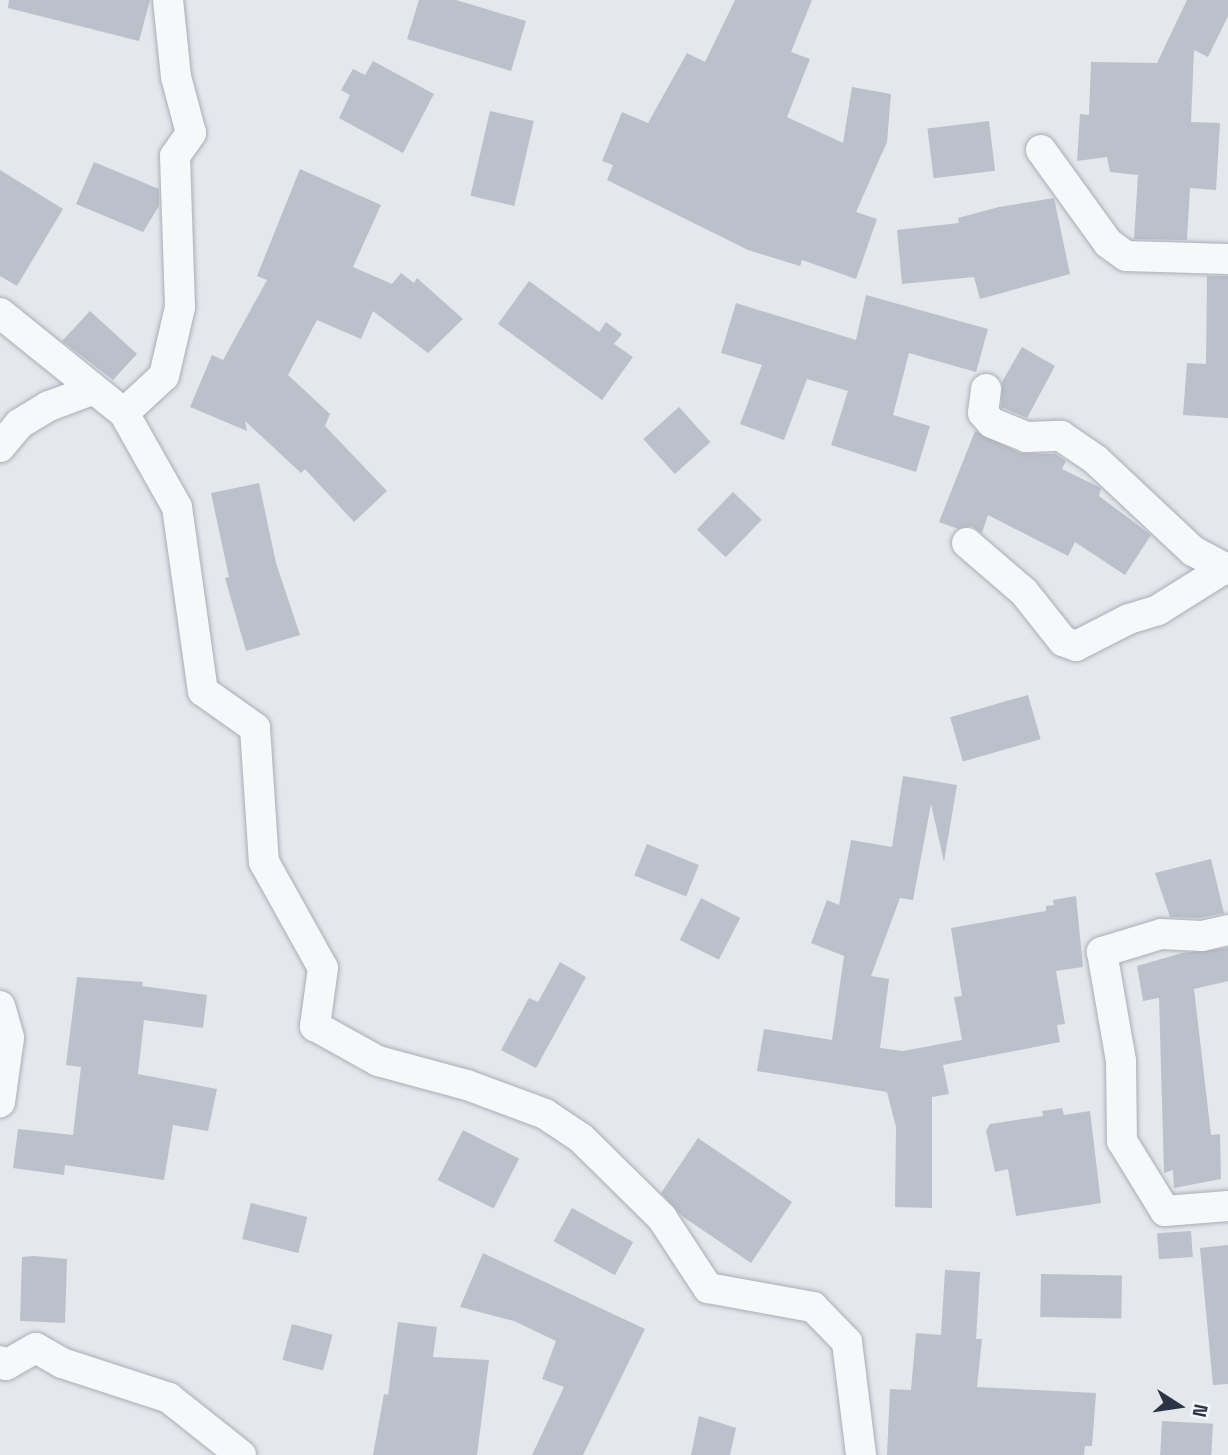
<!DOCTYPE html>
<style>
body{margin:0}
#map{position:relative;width:1228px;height:1455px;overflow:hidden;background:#e4e7ec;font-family:"Space Grotesk",sans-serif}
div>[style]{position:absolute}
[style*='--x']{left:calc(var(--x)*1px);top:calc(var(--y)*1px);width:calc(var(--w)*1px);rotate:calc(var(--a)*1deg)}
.building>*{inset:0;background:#bbc0ca;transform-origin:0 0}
.roads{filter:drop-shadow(0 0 2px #a9aeb7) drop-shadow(0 0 2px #a9aeb7)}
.minor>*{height:30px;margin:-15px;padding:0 15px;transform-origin:15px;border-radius:15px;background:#f7f8fa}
span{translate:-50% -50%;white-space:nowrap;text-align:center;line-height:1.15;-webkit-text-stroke:7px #f4f6f9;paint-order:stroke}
.north{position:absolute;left:1144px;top:1371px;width:70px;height:70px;-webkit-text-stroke:5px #f4f6f9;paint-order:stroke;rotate:102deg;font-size:19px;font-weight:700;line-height:28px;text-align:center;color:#2b3445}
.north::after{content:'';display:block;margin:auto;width:24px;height:32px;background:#2b3445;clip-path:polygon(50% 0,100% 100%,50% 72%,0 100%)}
</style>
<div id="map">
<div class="building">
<div style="clip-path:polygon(9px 0,150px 0,139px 41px,8px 8px)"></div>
<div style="clip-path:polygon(419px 0,456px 0,526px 21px,511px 71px,407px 39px)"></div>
<div style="clip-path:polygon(735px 0,812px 0,791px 52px,810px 59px,787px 117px,843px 143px,852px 87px,891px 94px,887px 142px,856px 212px,877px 219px,856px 279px,802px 260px,800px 266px,748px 250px,607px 180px,613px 165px,602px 161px,622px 112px,648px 123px,687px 53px,705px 62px)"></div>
<div style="clip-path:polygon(1187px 0,1228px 0,1228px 16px,1208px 57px,1194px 50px,1191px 122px,1220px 123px,1216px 190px,1190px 188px,1187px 240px,1134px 239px,1138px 175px,1110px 172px,1107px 157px,1077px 161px,1080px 114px,1089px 115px,1091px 62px,1157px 63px)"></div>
<div style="clip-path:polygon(373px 61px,434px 94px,403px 153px,339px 118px,350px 95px,341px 90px,353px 69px,365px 75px)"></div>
<div style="left:490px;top:111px;width:45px;height:87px;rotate:13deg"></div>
<div style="left:989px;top:121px;width:50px;height:62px;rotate:83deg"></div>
<div style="clip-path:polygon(94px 162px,159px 189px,159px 206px,143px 232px,76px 204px)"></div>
<div style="clip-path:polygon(300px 169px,381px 205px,353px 267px,392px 284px,401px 273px,414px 283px,417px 278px,463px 319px,428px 353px,373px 311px,361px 339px,317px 320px,288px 375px,330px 414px,325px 426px,387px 491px,354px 522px,305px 469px,301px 473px,245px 421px,247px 431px,190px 407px,212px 355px,223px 360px,267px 280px,257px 276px)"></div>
<div style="clip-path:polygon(0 170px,63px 209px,17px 286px,0 276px)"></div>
<div style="clip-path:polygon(1054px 198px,1070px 274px,980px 299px,974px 277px,902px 284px,897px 230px,959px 223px,958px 218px,999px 207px)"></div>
<div style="clip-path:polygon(1207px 276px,1228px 276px,1228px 418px,1183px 415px,1187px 363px,1206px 364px)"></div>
<div style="clip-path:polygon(529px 281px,599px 332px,606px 322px,622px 334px,614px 344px,633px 357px,602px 400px,498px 324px)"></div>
<div style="clip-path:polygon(866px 295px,988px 329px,976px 372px,909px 353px,893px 415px,930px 426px,916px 472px,831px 445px,848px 391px,807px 379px,784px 440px,740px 424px,762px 365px,721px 353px,736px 303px,856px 340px)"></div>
<div style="clip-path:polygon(90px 311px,137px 354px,113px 380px,62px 341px)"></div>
<div style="clip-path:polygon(1022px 347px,1055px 366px,1027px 418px,1001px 407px,1002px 382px)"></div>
<div style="left:679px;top:407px;width:47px;height:48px;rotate:48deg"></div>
<div style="clip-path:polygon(975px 431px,1020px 453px,1056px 454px,1066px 461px,1062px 469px,1101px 488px,1099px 496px,1151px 535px,1125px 575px,1075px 542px,1068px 556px,988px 515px,982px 533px,971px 526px,958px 529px,939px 522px)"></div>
<div style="clip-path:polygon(259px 483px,276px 563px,300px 635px,246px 651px,225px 578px,229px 577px,211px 493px)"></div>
<div style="left:733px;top:492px;width:40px;height:52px;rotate:44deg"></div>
<div style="left:1028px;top:695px;width:46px;height:81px;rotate:74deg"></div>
<div style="clip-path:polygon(903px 776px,957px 785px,944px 862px,931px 804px,913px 900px,900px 898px,871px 976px,889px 979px,880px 1048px,903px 1051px,962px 1040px,954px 997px,962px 996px,951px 928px,1046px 911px,1046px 906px,1054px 905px,1053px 900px,1076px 896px,1083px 967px,1056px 971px,1065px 1024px,1057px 1025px,1060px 1042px,943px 1065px,949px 1094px,932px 1097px,932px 1208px,895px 1207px,896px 1127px,887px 1092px,757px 1071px,764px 1029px,832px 1040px,844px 956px,811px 943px,827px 900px,839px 905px,851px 840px,892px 847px)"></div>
<div style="left:647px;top:844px;width:56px;height:34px;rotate:22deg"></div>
<div style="clip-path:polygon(1211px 859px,1224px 913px,1200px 918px,1170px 917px,1155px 873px)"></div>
<div style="left:701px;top:898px;width:44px;height:47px;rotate:27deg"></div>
<div style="clip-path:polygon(1228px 948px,1228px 981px,1194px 989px,1211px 1135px,1220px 1134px,1221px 1179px,1174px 1188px,1173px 1170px,1164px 1173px,1159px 998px,1143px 1001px,1137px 966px,1182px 953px)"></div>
<div style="clip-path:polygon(560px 962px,586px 977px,536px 1068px,501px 1050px,529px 998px,538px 1002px)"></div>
<div style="clip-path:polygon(77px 977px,143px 982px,142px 986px,207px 995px,203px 1028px,144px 1020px,138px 1074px,217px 1089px,208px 1131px,173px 1125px,164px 1180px,65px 1165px,64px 1175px,13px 1168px,18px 1129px,73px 1135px,81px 1067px,66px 1065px)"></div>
<div style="clip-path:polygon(1062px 1108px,1064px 1115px,1090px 1111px,1101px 1203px,1016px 1216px,1008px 1169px,995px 1172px,986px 1131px,990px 1124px,1043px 1116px,1042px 1111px)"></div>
<div style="left:463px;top:1130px;width:63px;height:56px;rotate:27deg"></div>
<div style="clip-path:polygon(698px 1138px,792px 1202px,751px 1263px,682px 1216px,661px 1193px)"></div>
<div style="left:251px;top:1203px;width:58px;height:37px;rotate:14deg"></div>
<div style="left:572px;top:1208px;width:70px;height:38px;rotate:29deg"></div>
<div style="left:1191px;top:1231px;width:26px;height:34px;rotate:86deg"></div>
<div style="clip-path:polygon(1228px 1245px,1228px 1384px,1213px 1385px,1200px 1248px)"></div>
<div style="clip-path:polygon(483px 1253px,645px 1329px,583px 1455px,532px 1455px,564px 1387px,542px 1379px,556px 1341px,514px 1321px,460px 1307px)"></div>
<div style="clip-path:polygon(34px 1256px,67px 1259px,65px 1323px,20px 1321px,22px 1257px)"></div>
<div style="clip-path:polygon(945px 1270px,980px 1272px,976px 1339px,982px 1339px,977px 1387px,1096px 1393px,1092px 1446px,1085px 1446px,1084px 1455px,887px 1455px,890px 1389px,911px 1390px,916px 1333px,941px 1335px)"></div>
<div style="left:1041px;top:1274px;width:81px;height:43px;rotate:1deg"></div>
<div style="clip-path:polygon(398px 1322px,437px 1327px,433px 1357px,489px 1360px,477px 1455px,373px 1455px,384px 1394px,388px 1395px)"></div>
<div style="left:292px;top:1324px;width:42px;height:37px;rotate:15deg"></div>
<div style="clip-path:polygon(699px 1416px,736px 1428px,730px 1455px,691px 1455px)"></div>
<div style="left:1162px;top:1421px;width:51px;height:34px;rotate:3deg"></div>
</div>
<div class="roads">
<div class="minor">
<div style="--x:1041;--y:150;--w:115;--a:54.2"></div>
<div style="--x:1108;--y:243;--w:22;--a:36"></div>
<div style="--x:1126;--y:256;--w:102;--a:1.7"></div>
<div style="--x:0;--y:313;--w:159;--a:38.9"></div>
<div style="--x:124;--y:413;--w:108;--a:60.6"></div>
<div style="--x:177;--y:507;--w:186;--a:82"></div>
<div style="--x:203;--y:691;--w:64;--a:35.4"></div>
<div style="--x:255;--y:728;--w:134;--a:86.2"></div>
<div style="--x:264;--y:862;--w:121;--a:60.9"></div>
<div style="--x:323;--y:968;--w:59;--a:97.9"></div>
<div style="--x:315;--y:1026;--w:72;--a:29.1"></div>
<div style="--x:378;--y:1061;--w:92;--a:15.1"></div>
<div style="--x:467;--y:1085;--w:83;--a:20.4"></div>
<div style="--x:545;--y:1114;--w:43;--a:33.7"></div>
<div style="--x:581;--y:1138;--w:114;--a:44.6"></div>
<div style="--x:662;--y:1218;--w:84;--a:56.7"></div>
<div style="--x:708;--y:1288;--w:107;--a:10.3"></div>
<div style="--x:813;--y:1307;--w:49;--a:45.8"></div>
<div style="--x:847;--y:1342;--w:114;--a:82.9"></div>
<div style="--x:986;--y:389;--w:24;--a:97"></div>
<div style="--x:983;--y:413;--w:13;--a:48"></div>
<div style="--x:992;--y:423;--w:37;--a:22"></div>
<div style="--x:1026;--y:437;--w:35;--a:-2"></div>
<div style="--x:1061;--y:436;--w:42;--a:34.4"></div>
<div style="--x:1096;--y:460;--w:133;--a:43.2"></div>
<div style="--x:1193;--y:551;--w:40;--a:28"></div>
<div style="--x:124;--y:413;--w:54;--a:-42.8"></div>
<div style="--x:164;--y:376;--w:71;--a:-76.9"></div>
<div style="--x:180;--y:307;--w:151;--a:-91.9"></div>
<div style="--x:175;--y:156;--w:28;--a:-55"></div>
<div style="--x:191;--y:133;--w:58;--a:-105"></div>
<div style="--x:176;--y:77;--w:77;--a:-95.9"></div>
<div style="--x:0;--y:447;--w:30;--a:-50"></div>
<div style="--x:19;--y:424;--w:35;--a:-31"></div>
<div style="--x:49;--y:406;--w:46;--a:-20.4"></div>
<div style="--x:967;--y:543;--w:75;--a:40.7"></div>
<div style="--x:1024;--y:592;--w:63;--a:51.5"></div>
<div style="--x:1063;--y:641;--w:14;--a:21"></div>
<div style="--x:1076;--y:646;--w:59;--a:-27"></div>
<div style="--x:1129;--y:619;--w:30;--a:-17"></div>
<div style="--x:1158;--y:610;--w:79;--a:-32.1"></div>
<div style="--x:1228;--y:930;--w:27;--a:167"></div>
<div style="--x:1202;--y:936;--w:41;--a:-177.2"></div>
<div style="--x:1161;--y:934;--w:62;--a:163"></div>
<div style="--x:1102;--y:952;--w:111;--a:80.1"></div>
<div style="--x:1121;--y:1061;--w:80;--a:89.3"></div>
<div style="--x:1122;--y:1141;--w:82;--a:58.4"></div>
<div style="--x:1165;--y:1211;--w:63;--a:-4.5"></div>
<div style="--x:0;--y:1006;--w:33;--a:74"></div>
<div style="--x:9;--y:1038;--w:65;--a:98"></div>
<div style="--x:0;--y:1361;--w:7;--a:34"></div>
<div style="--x:6;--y:1365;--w:34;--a:-30"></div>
<div style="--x:36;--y:1348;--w:30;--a:30"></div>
<div style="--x:62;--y:1363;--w:113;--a:18.1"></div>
<div style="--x:169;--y:1398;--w:92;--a:38.4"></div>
</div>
</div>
<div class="north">N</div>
</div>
